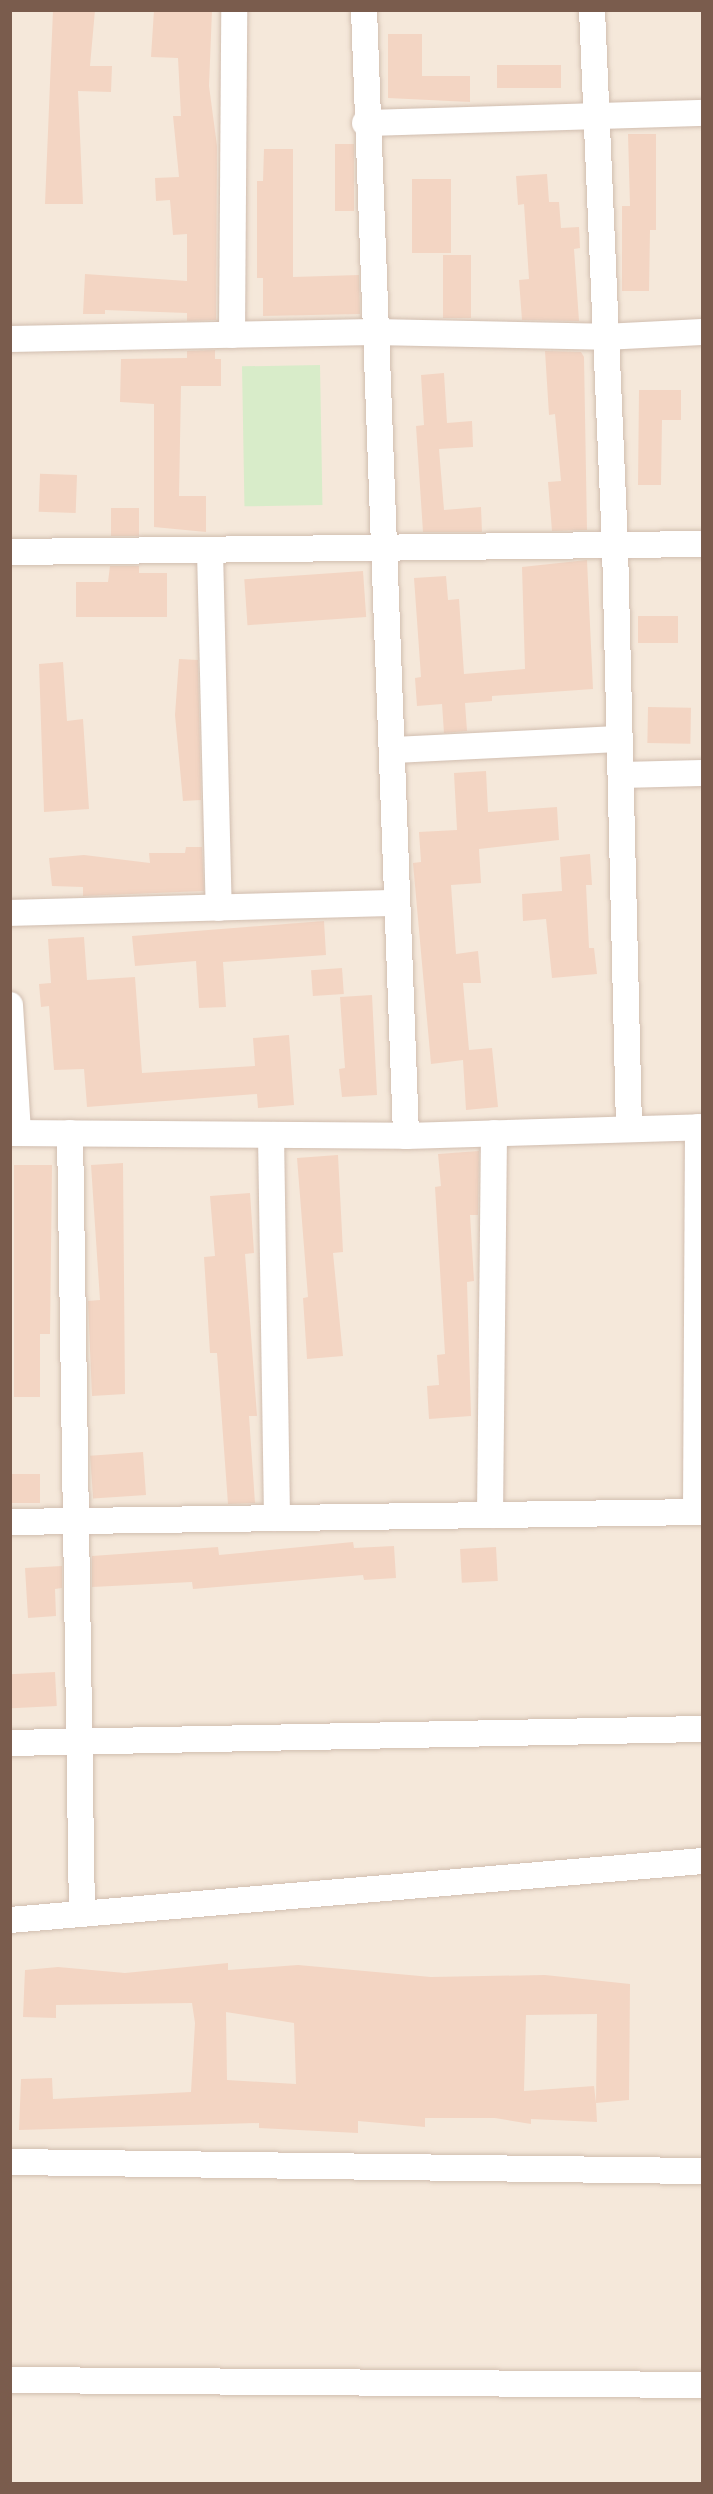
<!DOCTYPE html>
<style>
body{margin:0}
#map{position:relative;width:713px;height:2494px;overflow:hidden;background:#fdf6ec;font-family:"PT Sans",sans-serif}
div>[style]{position:absolute}
[style*='--x']{left:calc(var(--x)*1px);top:calc(var(--y)*1px);width:calc(var(--w)*1px);rotate:calc(var(--a)*1deg)}
.residential>*{inset:0;background:#f5e8da;transform-origin:0 0}
.green>*{inset:0;background:#d8ecc9;transform-origin:0 0}
.building>*{inset:0;background:#f3d5c3;transform-origin:0 0}
.roads{filter:drop-shadow(0 0 2px #d1beb0) drop-shadow(0 0 2px #d1beb0)}
.minor>*{height:26px;margin:-13px;padding:0 13px;transform-origin:13px;border-radius:13px;background:#fff}
span{translate:-50% -50%;white-space:nowrap;text-align:center;line-height:1.15;-webkit-text-stroke:5px #fffaf3;paint-order:stroke}
.frame{position:absolute;inset:0;border:12px solid #7a5c4d;pointer-events:none}
</style>
<div id="map">
<div class="residential">
<div style="left:11px;top:11px;width:691px;height:2472px"></div>
</div>
<div class="green">
<div style="left:320px;top:365px;width:140px;height:78px;rotate:89deg"></div>
</div>
<div class="building">
<div style="clip-path:polygon(53px 10px,95px 10px,90px 66px,112px 66px,111px 92px,78px 91px,83px 204px,45px 204px)"></div>
<div style="clip-path:polygon(154px 10px,212px 10px,209px 86px,217px 146px,216px 320px,187px 321px,187px 313px,105px 310px,105px 314px,83px 314px,85px 274px,187px 281px,187px 234px,173px 235px,170px 200px,156px 201px,155px 178px,179px 177px,173px 116px,181px 116px,178px 58px,151px 57px)"></div>
<div style="clip-path:polygon(388px 34px,422px 34px,422px 76px,470px 76px,470px 102px,388px 98px)"></div>
<div style="left:497px;top:65px;width:64px;height:23px"></div>
<div style="clip-path:polygon(628px 134px,656px 134px,656px 230px,650px 230px,649px 291px,622px 291px,622px 206px,630px 206px)"></div>
<div style="left:335px;top:144px;width:19px;height:67px"></div>
<div style="clip-path:polygon(264px 149px,293px 149px,293px 277px,359px 275px,360px 314px,263px 316px,263px 278px,257px 278px,257px 181px,263px 181px)"></div>
<div style="clip-path:polygon(547px 174px,549px 202px,559px 202px,561px 228px,579px 227px,580px 248px,574px 249px,579px 321px,522px 320px,519px 280px,529px 279px,524px 204px,518px 205px,516px 176px)"></div>
<div style="left:412px;top:179px;width:39px;height:74px"></div>
<div style="left:443px;top:255px;width:28px;height:63px"></div>
<div style="clip-path:polygon(215px 350px,215px 359px,221px 359px,221px 386px,181px 386px,179px 496px,206px 496px,206px 532px,154px 527px,154px 404px,120px 402px,121px 359px,187px 358px,187px 351px)"></div>
<div style="clip-path:polygon(545px 351px,581px 352px,584px 357px,587px 530px,552px 531px,548px 482px,561px 481px,555px 414px,549px 415px)"></div>
<div style="clip-path:polygon(444px 373px,447px 423px,472px 421px,473px 447px,439px 449px,444px 510px,481px 507px,482px 532px,423px 532px,416px 426px,424px 425px,421px 375px)"></div>
<div style="clip-path:polygon(639px 390px,681px 390px,681px 420px,662px 420px,661px 485px,638px 485px)"></div>
<div style="left:77px;top:475px;width:38px;height:37px;rotate:92deg"></div>
<div style="left:111px;top:508px;width:28px;height:28px"></div>
<div style="clip-path:polygon(587px 560px,593px 689px,492px 696px,492px 701px,465px 703px,467px 731px,444px 733px,442px 704px,417px 706px,415px 678px,421px 677px,414px 578px,446px 576px,448px 600px,459px 599px,464px 674px,525px 669px,522px 567px)"></div>
<div style="clip-path:polygon(110px 566px,139px 566px,139px 573px,167px 573px,167px 617px,76px 617px,76px 582px,108px 582px)"></div>
<div style="left:363px;top:571px;width:46px;height:119px;rotate:86deg"></div>
<div style="left:638px;top:616px;width:40px;height:27px"></div>
<div style="clip-path:polygon(179px 659px,198px 660px,201px 800px,183px 801px,175px 715px)"></div>
<div style="clip-path:polygon(63px 662px,67px 721px,83px 719px,89px 809px,44px 812px,39px 664px)"></div>
<div style="left:648px;top:707px;width:43px;height:36px;rotate:1deg"></div>
<div style="clip-path:polygon(486px 771px,488px 812px,557px 807px,559px 840px,479px 849px,481px 883px,451px 885px,456px 954px,478px 951px,481px 983px,463px 983px,469px 1050px,492px 1048px,498px 1107px,466px 1110px,463px 1060px,431px 1064px,413px 863px,421px 862px,419px 832px,457px 830px,454px 773px)"></div>
<div style="clip-path:polygon(186px 847px,202px 847px,204px 891px,83px 896px,83px 887px,52px 886px,49px 858px,84px 855px,150px 863px,149px 853px,185px 853px)"></div>
<div style="clip-path:polygon(590px 854px,592px 885px,586px 885px,589px 948px,594px 948px,597px 974px,552px 978px,546px 919px,523px 921px,522px 894px,562px 891px,560px 857px)"></div>
<div style="clip-path:polygon(324px 921px,326px 955px,223px 962px,226px 1007px,199px 1008px,196px 961px,135px 966px,132px 936px)"></div>
<div style="clip-path:polygon(84px 937px,87px 980px,135px 977px,142px 1073px,255px 1066px,253px 1038px,289px 1035px,294px 1105px,258px 1108px,257px 1094px,87px 1107px,84px 1069px,54px 1070px,49px 1006px,41px 1007px,39px 984px,51px 983px,48px 939px)"></div>
<div style="left:342px;top:968px;width:26px;height:31px;rotate:86deg"></div>
<div style="clip-path:polygon(372px 995px,377px 1095px,342px 1097px,339px 1069px,345px 1068px,340px 997px)"></div>
<div style="clip-path:polygon(479px 1151px,478px 1215px,470px 1215px,474px 1281px,467px 1282px,471px 1416px,429px 1419px,427px 1386px,439px 1385px,437px 1355px,445px 1354px,435px 1187px,441px 1186px,438px 1154px)"></div>
<div style="clip-path:polygon(338px 1155px,343px 1252px,333px 1253px,343px 1356px,307px 1359px,303px 1298px,308px 1297px,297px 1158px)"></div>
<div style="clip-path:polygon(123px 1163px,125px 1394px,92px 1396px,88px 1301px,100px 1300px,91px 1165px)"></div>
<div style="clip-path:polygon(14px 1165px,52px 1165px,50px 1334px,40px 1334px,40px 1397px,14px 1397px)"></div>
<div style="clip-path:polygon(250px 1193px,254px 1253px,245px 1254px,257px 1416px,249px 1416px,255px 1503px,228px 1504px,217px 1353px,210px 1353px,204px 1257px,215px 1256px,210px 1196px)"></div>
<div style="left:143px;top:1452px;width:43px;height:53px;rotate:86deg"></div>
<div style="left:10px;top:1474px;width:30px;height:29px"></div>
<div style="clip-path:polygon(353px 1542px,354px 1548px,394px 1546px,396px 1578px,364px 1580px,363px 1575px,193px 1589px,192px 1582px,92px 1587px,92px 1556px,218px 1547px,219px 1555px)"></div>
<div style="left:496px;top:1547px;width:34px;height:36px;rotate:87deg"></div>
<div style="clip-path:polygon(62px 1566px,62px 1588px,55px 1589px,56px 1616px,28px 1618px,25px 1568px)"></div>
<div style="left:55px;top:1672px;width:34px;height:45px;rotate:87deg"></div>
<div style="clip-path:polygon(evenodd,228px 1963px,228px 1970px,298px 1965px,431px 1977px,545px 1975px,630px 1984px,629px 2100px,596px 2103px,597px 2122px,531px 2119px,531px 2124px,495px 2118px,425px 2118px,425px 2127px,358px 2121px,358px 2133px,259px 2128px,259px 2123px,19px 2130px,21px 2079px,52px 2078px,53px 2099px,191px 2092px,195px 2023px,192px 2003px,56px 2005px,56px 2018px,23px 2017px,25px 1970px,58px 1967px,125px 1973px,228px 1963px,226px 2012px,294px 2023px,296px 2084px,227px 2080px,226px 2012px,228px 1963px,597px 2014px,596px 2103px,594px 2086px,524px 2091px,526px 2015px,597px 2014px)"></div>
</div>
<div class="roads">
<div class="minor">
<div style="--x:364;--y:10;--w:1127;--a:87.86"></div>
<div style="--x:592;--y:10;--w:536;--a:87.54"></div>
<div style="--x:615;--y:546;--w:582;--a:88.62"></div>
<div style="--x:365;--y:123;--w:337;--a:-1.7"></div>
<div style="--x:232;--y:335;--w:325;--a:-89.6"></div>
<div style="--x:10;--y:339;--w:364;--a:-1.1"></div>
<div style="--x:374;--y:332;--w:230;--a:1.2"></div>
<div style="--x:604;--y:337;--w:98;--a:-2.9"></div>
<div style="--x:210;--y:551;--w:357;--a:88.6"></div>
<div style="--x:10;--y:552;--w:692;--a:-0.66"></div>
<div style="--x:394;--y:750;--w:224;--a:-2.8"></div>
<div style="--x:621;--y:775;--w:81;--a:-1.4"></div>
<div style="--x:10;--y:913;--w:387;--a:-1.5"></div>
<div style="--x:10;--y:1005;--w:128;--a:86.4"></div>
<div style="--x:10;--y:1133;--w:396;--a:0.4"></div>
<div style="--x:406;--y:1136;--w:296;--a:-1.7"></div>
<div style="--x:70;--y:1133;--w:781;--a:89.12"></div>
<div style="--x:271;--y:1135;--w:383;--a:89.1"></div>
<div style="--x:696;--y:1512;--w:385;--a:-89.7"></div>
<div style="--x:490;--y:1515;--w:382;--a:-89.4"></div>
<div style="--x:10;--y:1522;--w:692;--a:-0.83"></div>
<div style="--x:10;--y:1743;--w:692;--a:-1.16"></div>
<div style="--x:10;--y:1920;--w:695;--a:-4.87"></div>
<div style="--x:10;--y:2162;--w:692;--a:0.75"></div>
<div style="--x:10;--y:2380;--w:692;--a:0.41"></div>
</div>
</div>
<div class="frame"></div>
</div>
